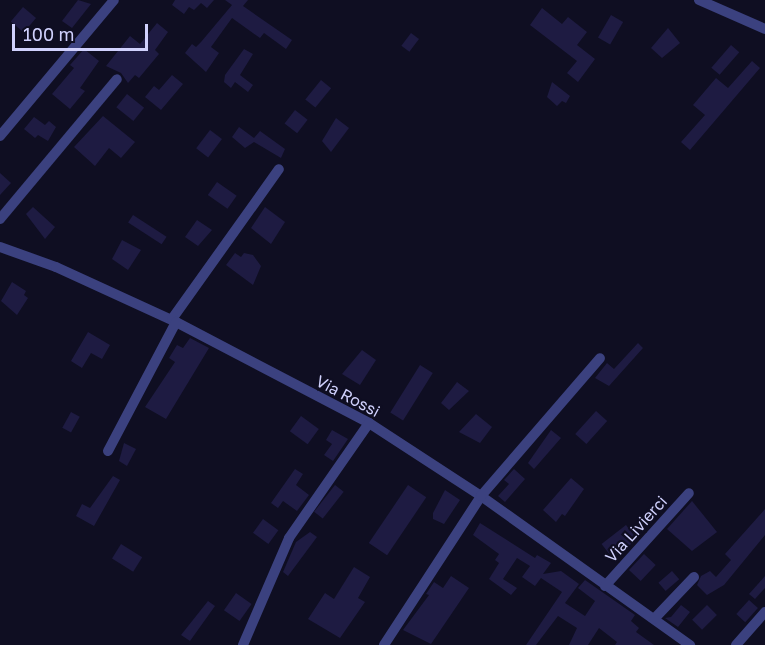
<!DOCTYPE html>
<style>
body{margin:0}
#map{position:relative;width:765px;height:645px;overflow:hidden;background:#0f0e22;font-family:"Golos Text",sans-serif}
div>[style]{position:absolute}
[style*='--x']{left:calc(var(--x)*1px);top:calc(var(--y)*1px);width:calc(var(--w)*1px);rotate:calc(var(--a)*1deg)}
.building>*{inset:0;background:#1e1b42;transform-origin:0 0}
.minor>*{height:10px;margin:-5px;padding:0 5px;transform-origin:5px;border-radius:5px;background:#3b417f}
span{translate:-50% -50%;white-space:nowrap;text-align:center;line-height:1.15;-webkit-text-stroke:4.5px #0f0e22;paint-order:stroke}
.street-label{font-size:16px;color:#d0d1fd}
.scale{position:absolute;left:12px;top:24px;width:136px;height:27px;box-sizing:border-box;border:3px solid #d0d1fd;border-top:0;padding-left:8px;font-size:18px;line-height:21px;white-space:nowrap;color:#d0d1fd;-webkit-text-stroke:4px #0f0e22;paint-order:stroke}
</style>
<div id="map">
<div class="building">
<div style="clip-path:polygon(78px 0,91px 4px,72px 28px,62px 21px)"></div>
<div style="clip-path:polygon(175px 0,214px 0,207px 8px,201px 3px,194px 10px,189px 7px,184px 14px,172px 5px)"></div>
<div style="clip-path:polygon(225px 0,248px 0,243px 6px,292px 40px,286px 49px,264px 33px,260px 38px,232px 18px,211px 47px,219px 53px,206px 72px,185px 53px,192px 44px,196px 47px,201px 42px,232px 5px)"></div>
<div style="left:23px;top:7px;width:17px;height:19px;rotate:40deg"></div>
<div style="clip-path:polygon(542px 8px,562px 24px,568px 17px,587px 32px,577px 45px,595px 59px,578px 82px,567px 73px,577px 61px,530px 25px)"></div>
<div style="left:611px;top:15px;width:14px;height:26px;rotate:30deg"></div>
<div style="clip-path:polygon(157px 23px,168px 32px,155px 50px,159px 54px,139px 78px,135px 75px,128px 83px,121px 73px,106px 66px,130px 36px,140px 44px)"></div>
<div style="clip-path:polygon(668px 28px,680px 43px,662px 58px,651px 48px)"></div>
<div style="left:411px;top:33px;width:10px;height:16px;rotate:37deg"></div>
<div style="left:731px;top:45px;width:11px;height:30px;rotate:41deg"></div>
<div style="clip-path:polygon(84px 49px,99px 61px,80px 88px,85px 91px,70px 109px,52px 94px,74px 68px,70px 65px)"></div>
<div style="clip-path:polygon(244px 49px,253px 54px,240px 75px,253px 85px,248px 92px,235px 82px,231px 88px,224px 82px,225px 75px)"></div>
<div style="clip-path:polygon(752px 61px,760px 68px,690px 150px,681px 142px,705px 115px,693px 105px,716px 78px,728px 88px)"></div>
<div style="clip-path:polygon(172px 75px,183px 84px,161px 110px,145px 97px,154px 86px,159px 90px)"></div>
<div style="left:321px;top:80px;width:13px;height:25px;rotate:39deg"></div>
<div style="clip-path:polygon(552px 82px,570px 96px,566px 103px,562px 101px,557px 106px,547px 97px)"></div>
<div style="left:127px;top:94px;width:22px;height:17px;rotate:39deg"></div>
<div style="left:295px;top:110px;width:16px;height:17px;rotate:38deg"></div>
<div style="clip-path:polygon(103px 116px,135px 142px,121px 158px,109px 148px,95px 166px,74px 147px)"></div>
<div style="clip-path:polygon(34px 117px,45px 125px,49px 121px,56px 127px,48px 141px,38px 135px,35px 138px,24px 129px)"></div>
<div style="clip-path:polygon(336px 118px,349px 128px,331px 152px,322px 141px)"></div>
<div style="clip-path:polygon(239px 127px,254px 138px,260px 131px,285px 149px,281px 158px,254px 142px,245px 148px,232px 137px)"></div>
<div style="left:210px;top:130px;width:15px;height:23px;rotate:37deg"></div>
<div style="clip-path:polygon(0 173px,11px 183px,0 195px)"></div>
<div style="left:217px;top:182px;width:24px;height:16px;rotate:35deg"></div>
<div style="clip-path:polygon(33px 207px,55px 227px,45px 239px,26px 214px)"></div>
<div style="clip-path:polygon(265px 207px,285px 222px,271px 244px,251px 228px)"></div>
<div style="left:133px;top:215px;width:40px;height:9px;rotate:33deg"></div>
<div style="clip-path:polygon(197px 220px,212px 230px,198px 246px,185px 237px)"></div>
<div style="clip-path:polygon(122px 240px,141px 250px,128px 270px,112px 259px)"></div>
<div style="clip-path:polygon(235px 253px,241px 257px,244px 253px,253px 255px,261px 266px,253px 285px,226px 265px)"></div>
<div style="clip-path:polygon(12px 282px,26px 291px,24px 295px,28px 298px,17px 315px,1px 301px)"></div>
<div style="clip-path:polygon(88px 332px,110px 345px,102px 359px,91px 353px,82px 368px,71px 361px)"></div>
<div style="clip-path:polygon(190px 338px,209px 348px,166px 419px,145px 407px,175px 362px,169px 358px,177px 345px,183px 348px)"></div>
<div style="clip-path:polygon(638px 343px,643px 348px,609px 386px,595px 378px,607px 363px,614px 369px)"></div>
<div style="clip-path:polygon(362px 350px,376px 360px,360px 385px,342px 374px)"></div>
<div style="left:420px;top:365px;width:15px;height:56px;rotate:32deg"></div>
<div style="clip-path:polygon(457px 382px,469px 391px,449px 410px,441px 403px)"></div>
<div style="left:596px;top:411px;width:15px;height:31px;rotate:42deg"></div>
<div style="left:71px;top:412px;width:10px;height:18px;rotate:29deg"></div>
<div style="clip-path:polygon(476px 414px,492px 427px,480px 443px,459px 432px)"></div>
<div style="left:301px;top:416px;width:22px;height:19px;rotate:36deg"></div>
<div style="clip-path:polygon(332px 430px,348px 439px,333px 461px,324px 455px,332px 444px,326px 440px)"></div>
<div style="clip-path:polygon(551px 430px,561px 438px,534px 469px,528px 463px)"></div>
<div style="clip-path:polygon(124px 443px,136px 449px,127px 466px,119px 461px)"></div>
<div style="clip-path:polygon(295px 469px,303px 474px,296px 485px,309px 495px,297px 511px,283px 501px,278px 508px,271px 503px)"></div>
<div style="clip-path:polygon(514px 469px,525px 479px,505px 502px,498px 496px,509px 484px,504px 480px)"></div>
<div style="clip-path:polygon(113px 476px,120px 480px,94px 526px,76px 516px,82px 504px,90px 508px)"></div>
<div style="clip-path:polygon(571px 478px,584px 489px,565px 516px,562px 514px,556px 522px,543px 510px)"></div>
<div style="left:335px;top:485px;width:11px;height:34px;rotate:38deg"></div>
<div style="left:408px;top:485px;width:22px;height:70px;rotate:34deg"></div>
<div style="clip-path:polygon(445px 490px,460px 500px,444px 524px,433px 519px,433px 513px)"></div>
<div style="clip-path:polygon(692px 501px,717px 532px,692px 551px,667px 529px)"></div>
<div style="clip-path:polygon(765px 509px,765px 535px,724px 585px,707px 595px,697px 585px,701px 576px,710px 571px,716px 577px,731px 560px,725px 554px)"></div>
<div style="left:263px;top:519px;width:19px;height:17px;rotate:36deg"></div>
<div style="clip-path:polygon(480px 523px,535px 558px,537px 555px,551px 563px,543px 574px,561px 571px,579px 584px,565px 603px,585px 616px,595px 601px,578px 588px,585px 580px,635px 615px,631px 621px,639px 628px,636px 632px,654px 645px,615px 645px,617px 642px,599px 628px,588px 645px,569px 645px,577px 628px,558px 616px,536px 645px,526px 645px,562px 592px,541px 578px,535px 586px,522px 577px,530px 566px,517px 558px,503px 579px,517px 588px,511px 595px,489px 579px,499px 563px,495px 560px,499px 554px,473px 535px)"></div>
<div style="left:626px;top:525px;width:18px;height:31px;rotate:52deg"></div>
<div style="clip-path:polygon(310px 532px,317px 537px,288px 576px,283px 572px,296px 542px)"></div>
<div style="left:121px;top:544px;width:25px;height:17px;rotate:32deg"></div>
<div style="left:644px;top:554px;width:16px;height:22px;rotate:43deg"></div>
<div style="clip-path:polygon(354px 567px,370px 577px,358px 598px,365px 602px,340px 638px,308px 619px,325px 593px,334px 599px)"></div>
<div style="left:672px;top:571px;width:11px;height:18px;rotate:49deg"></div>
<div style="clip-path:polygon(451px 576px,469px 588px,431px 644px,403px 630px,429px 595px,426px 594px,434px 582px,443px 588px)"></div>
<div style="clip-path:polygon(765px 576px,765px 588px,755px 599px,749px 594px)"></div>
<div style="left:236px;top:593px;width:19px;height:21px;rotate:35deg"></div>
<div style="left:749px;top:600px;width:12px;height:19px;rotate:42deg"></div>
<div style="clip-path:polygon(208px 601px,215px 606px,190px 641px,181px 635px)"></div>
<div style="clip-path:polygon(681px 605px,690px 612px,678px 627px,665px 618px,671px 617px)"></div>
<div style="left:707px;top:605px;width:14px;height:21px;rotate:45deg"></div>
</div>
<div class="minor">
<div style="--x:699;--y:0;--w:72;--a:23.7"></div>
<div style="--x:0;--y:136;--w:177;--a:-50"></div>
<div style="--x:0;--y:219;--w:182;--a:-50.1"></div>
<div style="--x:0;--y:247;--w:59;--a:19.7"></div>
<div style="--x:56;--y:267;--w:132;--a:24.6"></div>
<div style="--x:176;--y:322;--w:218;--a:27.6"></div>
<div style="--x:369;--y:423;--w:134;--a:33.1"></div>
<div style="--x:481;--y:496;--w:257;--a:35.5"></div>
<div style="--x:172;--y:319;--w:184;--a:-54.5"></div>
<div style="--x:108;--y:451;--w:146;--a:-62.2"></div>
<div style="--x:605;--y:586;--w:125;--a:-47.9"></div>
<div style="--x:654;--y:619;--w:58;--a:-46.4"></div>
<div style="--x:243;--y:645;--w:116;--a:-66.7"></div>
<div style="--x:289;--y:538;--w:140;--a:-55.2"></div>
<div style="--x:384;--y:645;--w:178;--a:-56.9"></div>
<div style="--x:481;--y:496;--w:182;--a:-49.2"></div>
<div style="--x:736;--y:645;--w:44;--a:-48.7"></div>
</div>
<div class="street-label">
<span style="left:348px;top:396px;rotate:28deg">Via Rossi</span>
<span style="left:636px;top:529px;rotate:-48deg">Via Livierci</span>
</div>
<div class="scale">100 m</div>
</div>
